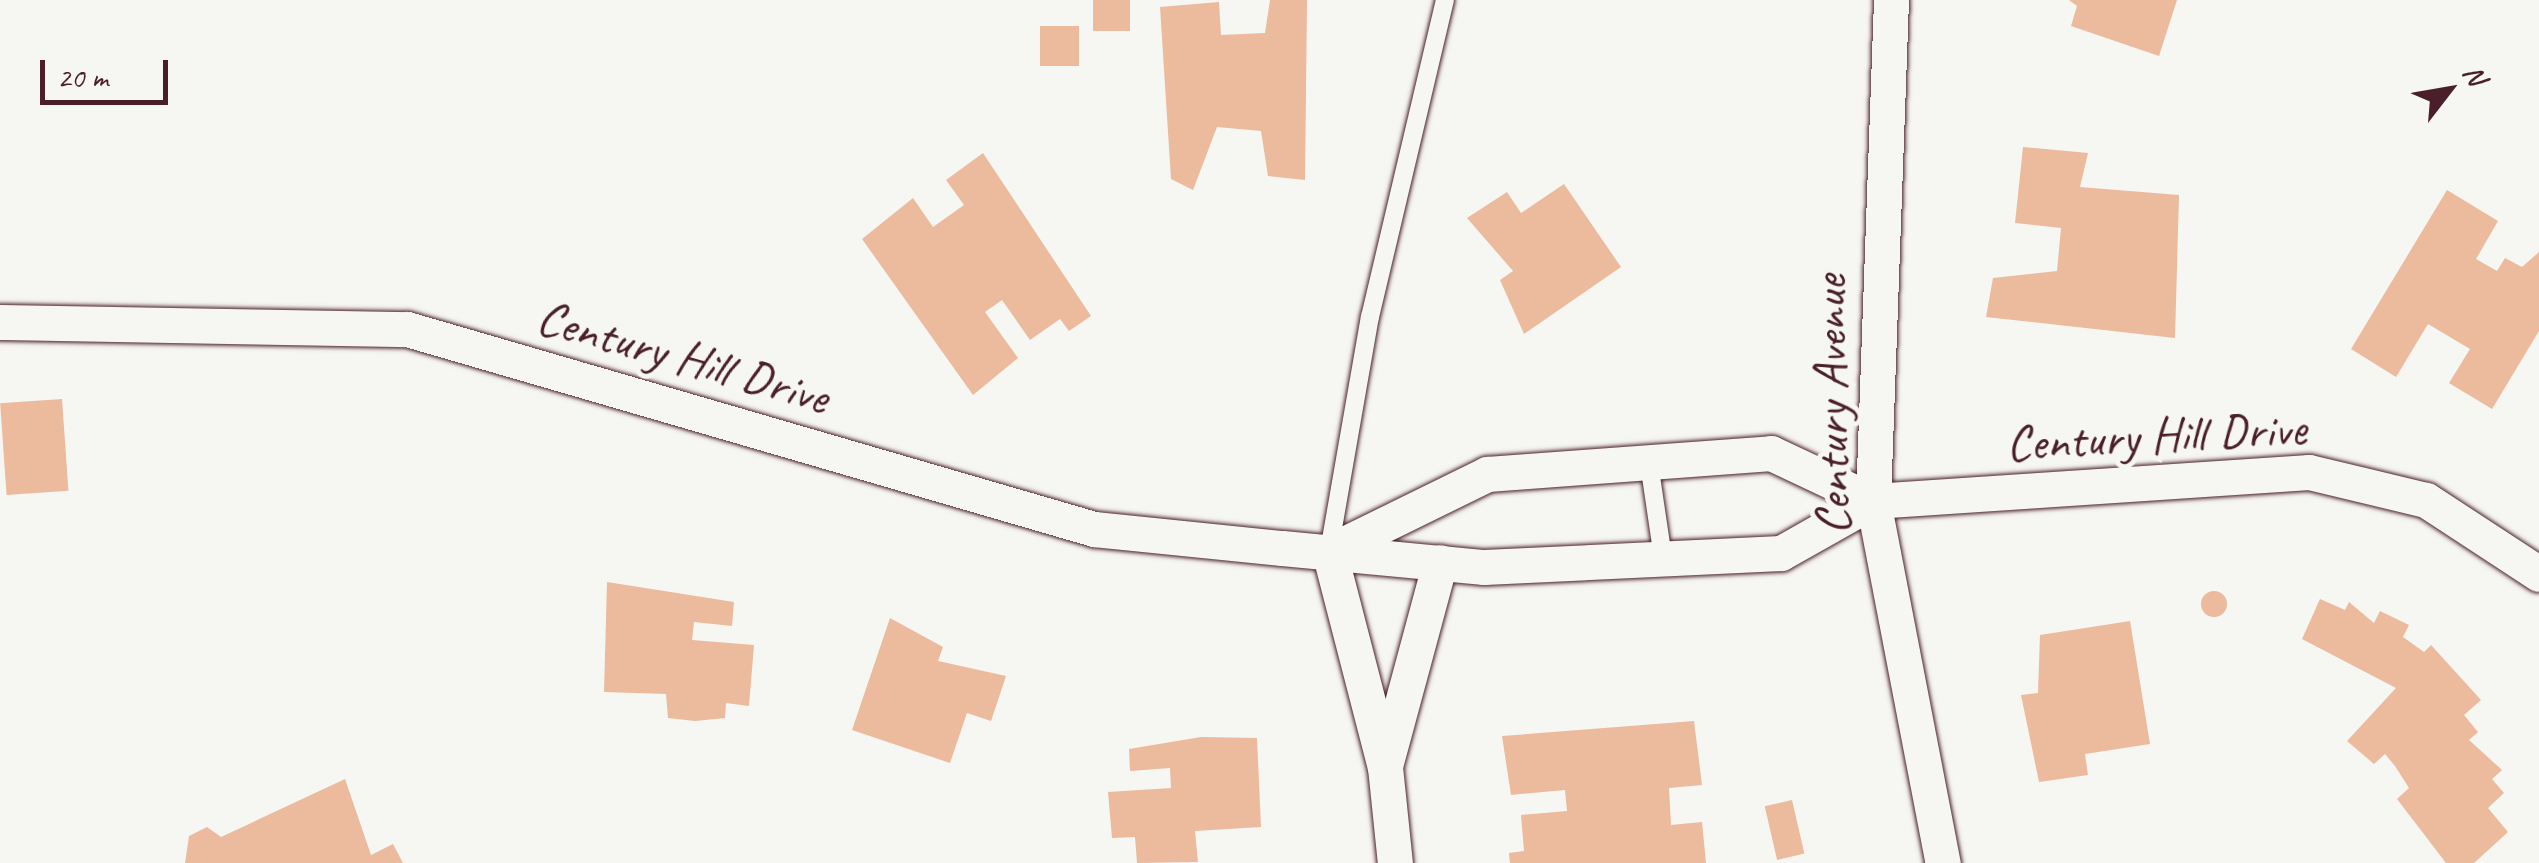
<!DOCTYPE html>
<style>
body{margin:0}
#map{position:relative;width:2539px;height:863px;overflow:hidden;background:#f6f6f2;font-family:Caveat,sans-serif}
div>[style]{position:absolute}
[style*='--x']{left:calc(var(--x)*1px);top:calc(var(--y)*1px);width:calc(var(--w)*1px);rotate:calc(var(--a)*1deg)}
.building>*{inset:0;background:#ecba9d;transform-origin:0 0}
.round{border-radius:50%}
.roads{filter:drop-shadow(0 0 2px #4a1f2b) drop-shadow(0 0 2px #4a1f2b)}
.lane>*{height:18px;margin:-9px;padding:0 9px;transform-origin:9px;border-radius:9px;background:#f6f6f2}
.street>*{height:35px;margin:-17.5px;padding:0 17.5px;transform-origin:17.5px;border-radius:17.5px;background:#f6f6f2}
span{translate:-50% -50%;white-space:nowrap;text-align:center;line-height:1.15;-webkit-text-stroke:10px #f6f6f2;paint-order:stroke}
.street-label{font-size:50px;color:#4a1f2b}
.north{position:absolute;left:2399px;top:40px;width:100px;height:100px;-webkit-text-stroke:8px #f6f6f2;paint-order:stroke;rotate:59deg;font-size:28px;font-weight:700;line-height:40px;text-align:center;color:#4a1f2b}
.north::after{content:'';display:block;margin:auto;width:35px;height:45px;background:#4a1f2b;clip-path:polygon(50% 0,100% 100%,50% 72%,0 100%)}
.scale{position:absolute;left:40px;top:60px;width:128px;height:45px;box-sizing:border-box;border:5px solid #4a1f2b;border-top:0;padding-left:12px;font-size:30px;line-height:35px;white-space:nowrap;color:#4a1f2b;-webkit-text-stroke:8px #f6f6f2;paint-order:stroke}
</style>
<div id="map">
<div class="building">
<div style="left:1093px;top:0;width:37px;height:31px"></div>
<div style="clip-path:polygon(1270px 0,1307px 0,1305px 180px,1268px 176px,1261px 131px,1217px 127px,1193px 190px,1171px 179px,1160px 7px,1219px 2px,1221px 35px,1265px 33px)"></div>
<div style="clip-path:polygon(2069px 0,2177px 0,2159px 56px,2071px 26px,2077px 6px)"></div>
<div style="left:1040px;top:26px;width:39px;height:40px"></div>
<div style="clip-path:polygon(2023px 147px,2088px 153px,2080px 187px,2179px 195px,2175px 338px,1986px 317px,1993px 278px,2057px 271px,2061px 228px,2015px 223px)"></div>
<div style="clip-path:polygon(983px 153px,1091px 316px,1069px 331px,1060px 319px,1030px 340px,1002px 300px,985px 312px,1018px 358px,973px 395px,862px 239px,913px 198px,933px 227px,964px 205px,946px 180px)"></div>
<div style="clip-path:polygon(1564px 184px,1621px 267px,1524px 334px,1500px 280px,1513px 271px,1467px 218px,1507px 192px,1521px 213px)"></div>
<div style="clip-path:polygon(2447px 190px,2498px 221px,2476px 259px,2497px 271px,2505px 258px,2522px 267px,2539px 252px,2539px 331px,2492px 409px,2449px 383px,2470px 349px,2428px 324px,2396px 377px,2351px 349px)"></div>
<div style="left:62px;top:399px;width:92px;height:62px;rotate:86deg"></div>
<div style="clip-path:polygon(607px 582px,734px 602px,732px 626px,694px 622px,692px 640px,754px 645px,749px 706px,726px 703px,725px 718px,695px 721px,668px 718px,666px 694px,604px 692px)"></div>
<div class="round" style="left:2201px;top:591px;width:26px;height:26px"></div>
<div style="clip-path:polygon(2320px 599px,2345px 610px,2349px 602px,2374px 623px,2380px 611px,2409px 625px,2403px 637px,2424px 652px,2431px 645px,2481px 700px,2464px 715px,2478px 732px,2469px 740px,2502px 770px,2492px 779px,2504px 793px,2488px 808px,2508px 832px,2474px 863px,2446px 863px,2397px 799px,2409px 788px,2395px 766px,2385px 754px,2374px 764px,2347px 741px,2396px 688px,2302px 639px)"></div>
<div style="clip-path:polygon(890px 618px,943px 647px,938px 661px,1006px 676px,991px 721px,967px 713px,950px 763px,852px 730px)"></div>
<div style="clip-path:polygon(2130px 621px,2150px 744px,2085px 754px,2088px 775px,2039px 782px,2021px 695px,2038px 693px,2040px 635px)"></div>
<div style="clip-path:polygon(1694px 721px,1702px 785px,1669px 788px,1671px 825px,1702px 822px,1706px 863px,1510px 863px,1509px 853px,1524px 851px,1521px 815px,1567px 811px,1565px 790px,1511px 795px,1502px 736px)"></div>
<div style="clip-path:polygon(1201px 737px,1257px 738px,1261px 827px,1195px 831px,1198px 862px,1137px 863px,1135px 837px,1112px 838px,1108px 792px,1171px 788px,1170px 768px,1130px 771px,1129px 749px)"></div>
<div style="clip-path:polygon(345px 779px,371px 855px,393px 844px,403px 863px,185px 863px,189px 836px,207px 827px,221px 837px)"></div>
<div style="left:1792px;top:800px;width:55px;height:28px;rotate:77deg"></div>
</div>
<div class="roads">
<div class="lane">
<div style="--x:1649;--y:463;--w:96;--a:81.6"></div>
<div style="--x:1329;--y:551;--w:238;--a:-80.1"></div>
<div style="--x:1370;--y:317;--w:326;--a:-76.7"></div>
</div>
<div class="street">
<div style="--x:1891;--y:0;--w:501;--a:92.06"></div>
<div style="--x:1873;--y:501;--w:369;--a:79.1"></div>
<div style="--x:0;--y:322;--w:407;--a:1"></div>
<div style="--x:407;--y:329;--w:716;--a:16.23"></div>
<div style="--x:1094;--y:529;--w:189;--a:5.8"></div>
<div style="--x:1282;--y:548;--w:203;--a:5.4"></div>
<div style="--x:1484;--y:567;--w:297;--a:-2.7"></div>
<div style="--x:1781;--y:553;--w:106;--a:-29.5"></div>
<div style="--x:1873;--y:501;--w:437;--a:-3.8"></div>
<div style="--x:2309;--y:472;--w:120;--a:13.5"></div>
<div style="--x:2426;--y:500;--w:135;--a:33.2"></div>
<div style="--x:1329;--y:551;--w:223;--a:75.5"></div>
<div style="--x:1385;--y:767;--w:97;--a:84.1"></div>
<div style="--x:1330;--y:551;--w:175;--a:-26.1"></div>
<div style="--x:1487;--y:474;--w:285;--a:-4.2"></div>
<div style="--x:1771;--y:453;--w:113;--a:25.2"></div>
<div style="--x:1385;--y:766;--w:211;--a:-74.9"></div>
</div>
</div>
<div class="street-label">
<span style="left:683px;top:357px;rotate:16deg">Century Hill Drive</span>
<span style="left:1831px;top:405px;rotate:-91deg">Century Avenue</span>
<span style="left:2156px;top:436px;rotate:-3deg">Century Hill Drive</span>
</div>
<div class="north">N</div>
<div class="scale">20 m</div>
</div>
